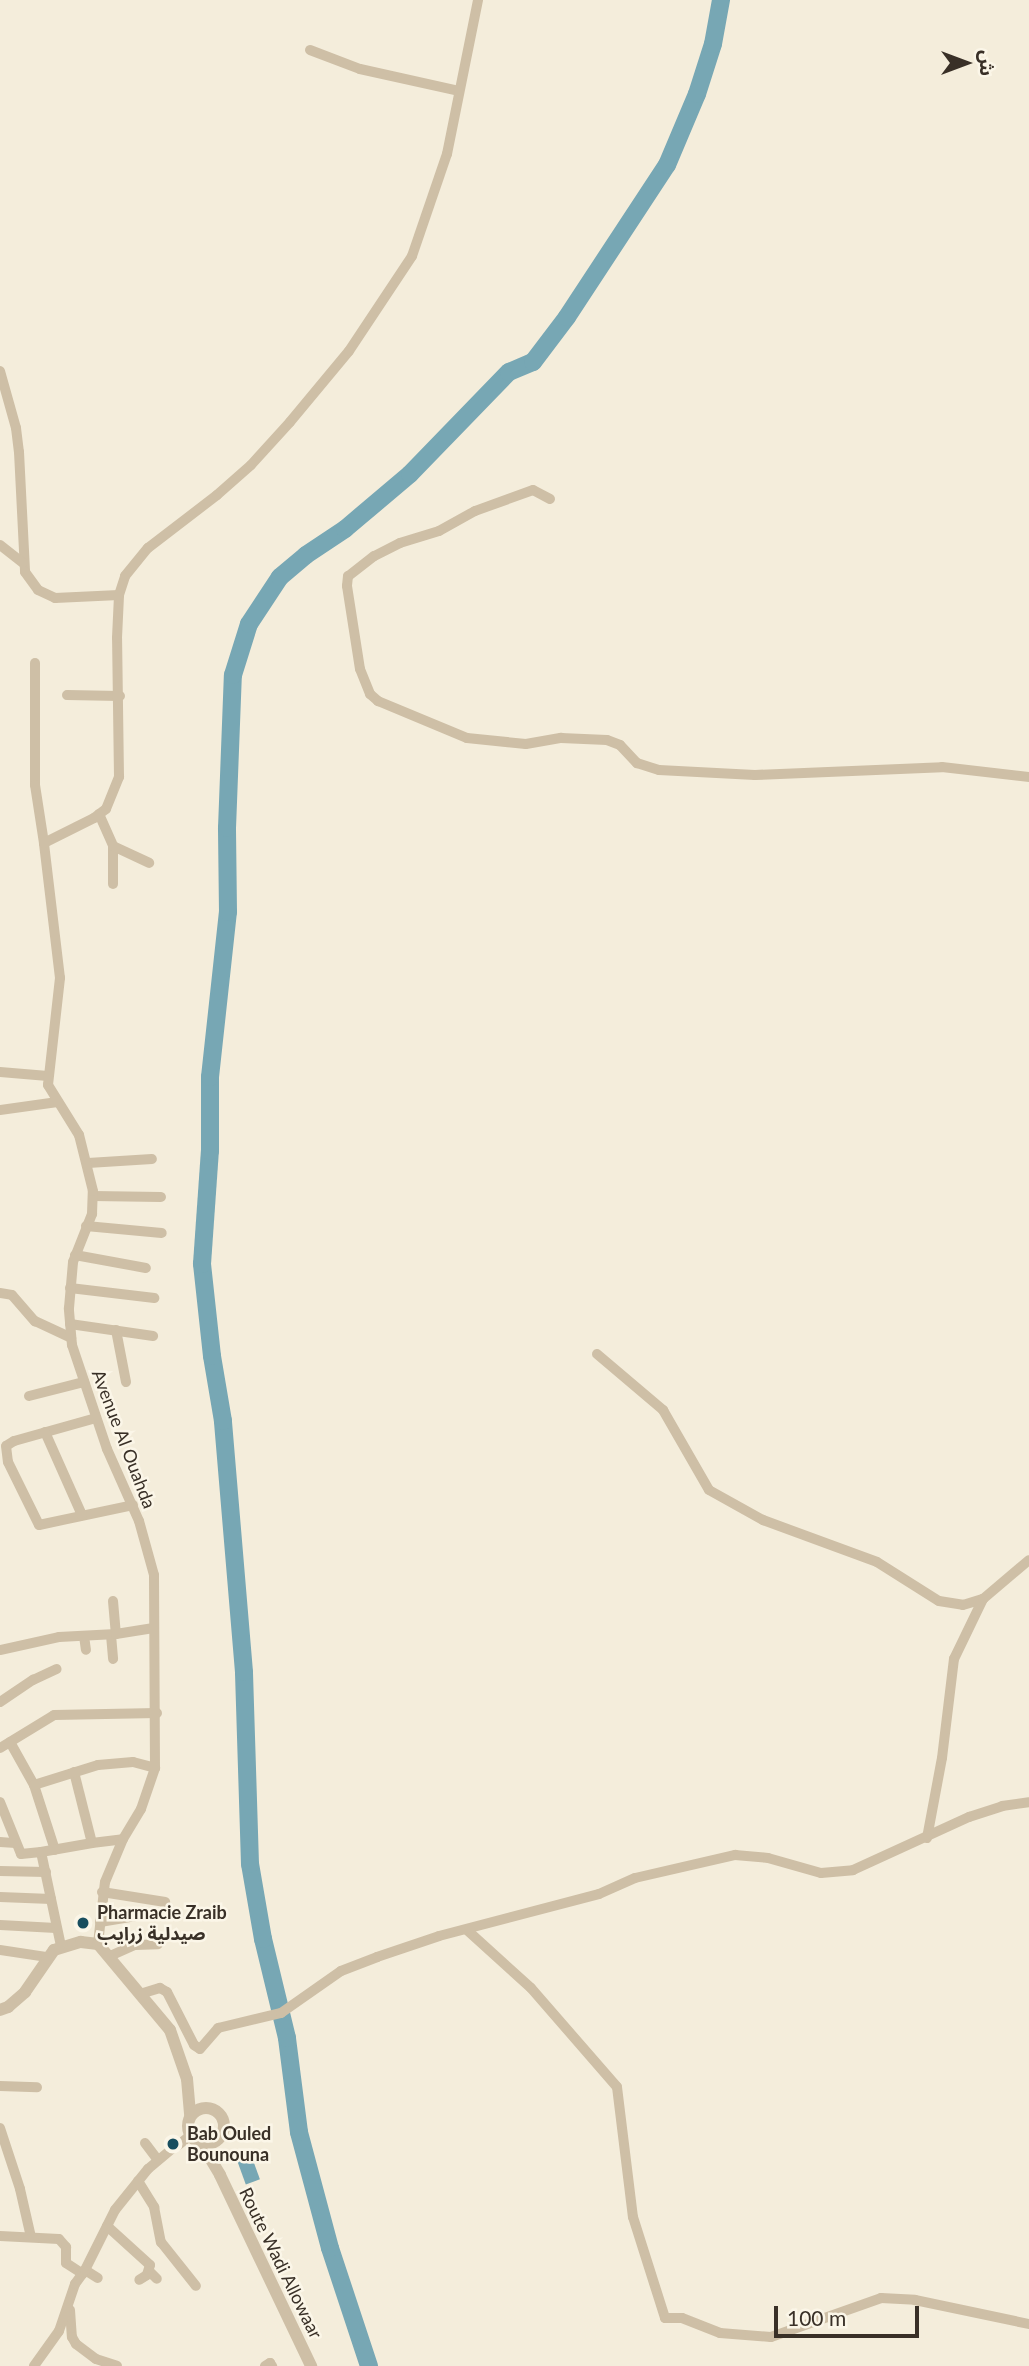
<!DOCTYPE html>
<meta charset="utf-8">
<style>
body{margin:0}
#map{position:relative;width:1029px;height:2366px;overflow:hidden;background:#f4eddb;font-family:Lato,"Noto Sans Arabic",sans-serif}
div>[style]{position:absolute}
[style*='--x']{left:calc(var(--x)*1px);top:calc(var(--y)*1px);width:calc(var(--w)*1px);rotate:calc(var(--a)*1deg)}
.water>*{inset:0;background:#77a7b4;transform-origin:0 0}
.river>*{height:18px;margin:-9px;padding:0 9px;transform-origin:9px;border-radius:9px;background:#77a7b4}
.minor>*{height:10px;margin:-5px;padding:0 5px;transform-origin:5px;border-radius:5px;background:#cebfa6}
.tertiary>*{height:12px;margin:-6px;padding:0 6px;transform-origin:6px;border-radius:6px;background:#cebfa6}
.tertiary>.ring{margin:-6px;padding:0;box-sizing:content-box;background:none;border:12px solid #cebfa6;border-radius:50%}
.dots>*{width:19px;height:19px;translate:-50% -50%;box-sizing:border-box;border:4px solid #fbf6e8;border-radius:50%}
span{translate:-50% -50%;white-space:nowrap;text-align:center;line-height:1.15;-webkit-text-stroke:5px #fbf6e8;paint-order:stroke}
.street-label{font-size:18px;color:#393027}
.poi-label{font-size:18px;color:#393027;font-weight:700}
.left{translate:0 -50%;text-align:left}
.north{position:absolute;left:931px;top:28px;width:70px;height:70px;-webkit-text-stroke:5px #fbf6e8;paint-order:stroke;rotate:90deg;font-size:19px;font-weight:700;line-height:28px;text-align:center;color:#393027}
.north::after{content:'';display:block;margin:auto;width:24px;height:32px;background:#393027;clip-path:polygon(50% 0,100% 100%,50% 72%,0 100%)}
.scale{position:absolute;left:774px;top:2306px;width:145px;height:32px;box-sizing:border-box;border:4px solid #393027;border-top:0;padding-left:9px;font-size:21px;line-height:24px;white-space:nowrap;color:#393027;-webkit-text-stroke:5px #fbf6e8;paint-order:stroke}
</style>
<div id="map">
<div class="water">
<div style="left:250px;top:2152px;width:29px;height:15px;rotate:70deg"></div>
</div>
<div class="river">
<div style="--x:369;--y:2366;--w:124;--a:-108.3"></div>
<div style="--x:330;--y:2248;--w:120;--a:-105"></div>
<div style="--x:299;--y:2132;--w:95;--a:-97.3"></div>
<div style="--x:287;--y:2038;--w:102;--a:-103.6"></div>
<div style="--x:263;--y:1939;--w:76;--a:-99.8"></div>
<div style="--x:250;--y:1864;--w:192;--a:-91.8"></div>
<div style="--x:244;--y:1672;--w:252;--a:-94.8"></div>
<div style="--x:223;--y:1421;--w:66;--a:-99.6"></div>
<div style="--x:212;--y:1356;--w:93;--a:-96.2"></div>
<div style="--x:202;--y:1264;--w:113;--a:-86"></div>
<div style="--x:210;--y:1151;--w:74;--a:-90"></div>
<div style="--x:210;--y:1077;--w:166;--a:-83.8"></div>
<div style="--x:228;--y:912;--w:84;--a:-90.7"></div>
<div style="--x:227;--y:828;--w:153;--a:-87.8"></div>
<div style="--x:233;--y:675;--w:53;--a:-72.6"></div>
<div style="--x:249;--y:624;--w:56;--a:-56.6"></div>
<div style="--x:280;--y:577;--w:34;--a:-40"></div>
<div style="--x:306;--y:555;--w:47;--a:-33.7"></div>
<div style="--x:345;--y:529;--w:85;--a:-40.2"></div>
<div style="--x:410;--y:474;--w:142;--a:-45.9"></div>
<div style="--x:509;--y:372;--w:26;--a:-23"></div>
<div style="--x:533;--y:362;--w:56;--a:-52.9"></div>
<div style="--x:567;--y:317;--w:182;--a:-56.7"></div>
<div style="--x:667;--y:165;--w:77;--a:-67.1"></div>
<div style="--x:697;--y:94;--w:52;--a:-72.3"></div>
<div style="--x:713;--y:44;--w:45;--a:-79.7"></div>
</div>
<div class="minor">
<div style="--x:310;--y:50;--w:53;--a:20.8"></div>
<div style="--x:360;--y:69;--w:101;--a:12.5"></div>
<div style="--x:0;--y:371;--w:59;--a:74.3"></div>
<div style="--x:16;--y:428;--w:24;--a:83"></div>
<div style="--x:19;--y:452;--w:120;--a:87.1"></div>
<div style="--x:25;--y:572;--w:22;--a:54"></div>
<div style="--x:38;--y:590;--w:19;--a:25"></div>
<div style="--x:55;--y:598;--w:64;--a:-2.7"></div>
<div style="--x:550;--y:499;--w:19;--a:-152"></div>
<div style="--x:533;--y:490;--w:62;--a:160.1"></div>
<div style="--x:475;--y:511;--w:41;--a:150.9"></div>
<div style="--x:439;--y:531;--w:41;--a:162.9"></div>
<div style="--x:400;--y:543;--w:29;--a:153"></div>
<div style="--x:374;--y:556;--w:33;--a:142"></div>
<div style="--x:348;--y:576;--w:10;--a:96"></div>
<div style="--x:347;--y:586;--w:84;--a:81.1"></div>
<div style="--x:360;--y:669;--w:27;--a:68"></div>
<div style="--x:370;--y:694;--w:11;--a:41"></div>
<div style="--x:378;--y:701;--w:96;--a:22.6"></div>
<div style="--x:467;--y:738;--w:59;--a:5.8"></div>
<div style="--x:526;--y:744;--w:36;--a:-10"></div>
<div style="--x:561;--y:738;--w:46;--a:2.5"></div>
<div style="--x:607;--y:740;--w:14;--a:21"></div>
<div style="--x:620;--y:745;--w:25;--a:47"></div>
<div style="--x:637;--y:763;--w:23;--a:18"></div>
<div style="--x:659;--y:770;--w:96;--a:3"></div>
<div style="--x:755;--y:775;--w:187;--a:-2.4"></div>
<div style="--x:942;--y:767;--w:88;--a:6.6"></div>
<div style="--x:0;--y:545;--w:29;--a:38"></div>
<div style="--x:35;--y:663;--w:122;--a:90"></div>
<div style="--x:35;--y:785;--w:59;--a:81.2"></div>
<div style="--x:67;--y:695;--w:53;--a:1.1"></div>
<div style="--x:99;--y:814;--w:35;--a:66"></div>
<div style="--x:113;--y:846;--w:38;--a:90"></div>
<div style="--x:113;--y:846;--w:40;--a:25"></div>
<div style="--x:0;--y:1072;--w:48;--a:4.8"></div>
<div style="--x:0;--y:1110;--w:58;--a:-8"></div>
<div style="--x:88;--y:1163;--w:64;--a:-3.6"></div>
<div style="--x:93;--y:1196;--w:68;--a:0.8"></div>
<div style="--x:86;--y:1226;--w:76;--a:5.3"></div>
<div style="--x:75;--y:1255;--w:72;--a:10.4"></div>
<div style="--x:70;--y:1288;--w:85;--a:6.8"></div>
<div style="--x:0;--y:1293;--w:12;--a:9"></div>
<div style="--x:12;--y:1295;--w:35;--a:49"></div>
<div style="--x:35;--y:1321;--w:40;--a:25"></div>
<div style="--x:70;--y:1324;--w:84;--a:8.2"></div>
<div style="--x:116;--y:1330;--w:53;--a:79.1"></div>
<div style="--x:597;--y:1354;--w:87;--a:40.3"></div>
<div style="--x:663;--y:1410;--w:92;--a:60.1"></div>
<div style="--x:709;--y:1490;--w:62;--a:29.1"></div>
<div style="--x:763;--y:1520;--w:121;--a:20.2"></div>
<div style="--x:877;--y:1562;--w:73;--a:32.2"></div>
<div style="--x:939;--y:1601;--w:24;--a:9"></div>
<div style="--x:963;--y:1605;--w:21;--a:-17"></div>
<div style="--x:29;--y:1396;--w:57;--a:-14.3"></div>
<div style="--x:96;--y:1418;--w:85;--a:164.3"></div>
<div style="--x:14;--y:1441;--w:9;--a:148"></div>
<div style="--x:6;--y:1446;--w:16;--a:83"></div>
<div style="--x:8;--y:1462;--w:70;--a:63.8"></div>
<div style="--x:39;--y:1525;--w:96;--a:-12"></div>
<div style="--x:45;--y:1432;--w:91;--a:66"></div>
<div style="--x:113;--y:1601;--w:33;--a:85"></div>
<div style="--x:111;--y:1635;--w:24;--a:85"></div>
<div style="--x:84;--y:1636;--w:14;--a:82"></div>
<div style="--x:0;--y:1650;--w:60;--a:-12.4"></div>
<div style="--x:59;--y:1637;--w:57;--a:-3"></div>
<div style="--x:116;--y:1634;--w:38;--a:-9"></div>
<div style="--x:0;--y:1702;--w:40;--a:-34"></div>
<div style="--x:33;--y:1680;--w:26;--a:-25"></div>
<div style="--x:10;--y:1742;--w:49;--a:60.8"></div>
<div style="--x:34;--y:1785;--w:68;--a:72.1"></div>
<div style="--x:0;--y:1748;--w:63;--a:-31.4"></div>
<div style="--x:54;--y:1715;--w:103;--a:-1.1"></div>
<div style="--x:74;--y:1772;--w:73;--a:75.8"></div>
<div style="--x:92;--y:1843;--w:31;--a:-7"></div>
<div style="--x:34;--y:1785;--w:67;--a:-17.4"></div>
<div style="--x:98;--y:1765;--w:35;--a:-5"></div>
<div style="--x:133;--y:1762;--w:23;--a:15"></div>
<div style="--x:0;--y:1802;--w:56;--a:68"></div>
<div style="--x:21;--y:1854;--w:20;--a:-6"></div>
<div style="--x:927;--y:1838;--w:81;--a:-79.4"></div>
<div style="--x:942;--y:1758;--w:100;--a:-83.1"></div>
<div style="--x:954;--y:1659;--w:67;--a:-64.2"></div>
<div style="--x:983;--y:1599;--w:60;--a:-40.3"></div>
<div style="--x:0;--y:1842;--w:16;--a:4"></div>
<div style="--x:0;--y:1871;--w:46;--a:1.2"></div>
<div style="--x:102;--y:1892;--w:64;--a:9"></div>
<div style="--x:0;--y:1897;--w:51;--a:2.2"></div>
<div style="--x:100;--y:1922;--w:50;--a:-9.3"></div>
<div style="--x:0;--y:1925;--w:56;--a:3.1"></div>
<div style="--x:467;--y:1930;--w:86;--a:42.2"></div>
<div style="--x:531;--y:1988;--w:131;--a:49"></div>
<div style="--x:617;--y:2087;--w:131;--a:83"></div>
<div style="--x:633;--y:2217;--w:106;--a:72.4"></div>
<div style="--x:665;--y:2318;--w:17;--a:0"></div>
<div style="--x:682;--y:2318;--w:41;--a:21.5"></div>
<div style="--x:720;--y:2333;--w:51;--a:4.5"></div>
<div style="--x:771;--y:2337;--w:117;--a:-19.5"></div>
<div style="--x:881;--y:2298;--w:34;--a:3"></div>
<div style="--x:915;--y:2300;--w:116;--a:11.9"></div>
<div style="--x:98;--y:1944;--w:62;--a:-83.6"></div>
<div style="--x:105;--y:1882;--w:47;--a:-67.3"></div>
<div style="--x:123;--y:1839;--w:35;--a:-59"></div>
<div style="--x:141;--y:1809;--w:43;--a:-71.1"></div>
<div style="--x:155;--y:1768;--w:193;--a:-90.3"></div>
<div style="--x:154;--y:1575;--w:56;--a:-105.5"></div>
<div style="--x:139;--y:1521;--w:79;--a:-114"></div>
<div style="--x:107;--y:1449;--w:110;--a:-108.6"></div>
<div style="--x:72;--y:1345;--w:37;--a:-95"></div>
<div style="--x:69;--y:1308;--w:46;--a:-85"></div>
<div style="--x:73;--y:1262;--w:52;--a:-68.4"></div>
<div style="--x:92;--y:1214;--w:23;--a:-88"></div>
<div style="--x:93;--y:1191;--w:58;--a:-104"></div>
<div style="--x:79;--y:1135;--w:59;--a:-121.8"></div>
<div style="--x:48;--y:1085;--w:108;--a:-83.6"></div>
<div style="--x:60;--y:978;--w:136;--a:-96.8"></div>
<div style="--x:44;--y:843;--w:56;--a:-26.6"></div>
<div style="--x:94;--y:818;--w:15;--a:-37"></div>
<div style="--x:106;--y:809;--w:35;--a:-68"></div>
<div style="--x:119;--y:777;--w:139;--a:-90.8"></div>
<div style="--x:117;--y:638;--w:43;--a:-87.3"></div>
<div style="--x:119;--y:595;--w:20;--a:-72"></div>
<div style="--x:125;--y:576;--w:36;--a:-51"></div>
<div style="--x:148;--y:548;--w:87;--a:-37.5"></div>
<div style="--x:217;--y:495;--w:45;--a:-41.4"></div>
<div style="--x:251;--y:465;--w:58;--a:-47.8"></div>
<div style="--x:290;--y:422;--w:92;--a:-50.3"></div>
<div style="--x:349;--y:351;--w:114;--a:-56.4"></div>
<div style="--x:412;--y:256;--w:108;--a:-71.1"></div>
<div style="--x:447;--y:154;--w:157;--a:-78.6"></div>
<div style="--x:61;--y:1946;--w:96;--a:-102"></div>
<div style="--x:41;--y:1852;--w:52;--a:-10"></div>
<div style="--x:0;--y:1950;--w:48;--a:8.5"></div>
<div style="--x:110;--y:1956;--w:27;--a:-24"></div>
<div style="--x:135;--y:1945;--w:23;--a:-2"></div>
<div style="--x:140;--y:1994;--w:21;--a:-17"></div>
<div style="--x:160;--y:1988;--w:8;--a:30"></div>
<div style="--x:167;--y:1992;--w:59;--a:63"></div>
<div style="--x:194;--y:2045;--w:7;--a:34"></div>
<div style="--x:200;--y:2049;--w:28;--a:-49"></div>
<div style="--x:218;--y:2028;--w:65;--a:-13.4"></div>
<div style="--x:281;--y:2013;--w:73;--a:-35"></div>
<div style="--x:341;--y:1971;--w:39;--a:-21"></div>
<div style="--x:377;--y:1957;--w:65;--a:-18.7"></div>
<div style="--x:439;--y:1936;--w:165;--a:-14.7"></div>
<div style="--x:599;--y:1894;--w:39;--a:-24"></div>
<div style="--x:635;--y:1878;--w:103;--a:-13"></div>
<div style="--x:735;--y:1855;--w:33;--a:5"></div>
<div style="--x:768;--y:1858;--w:55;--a:15.8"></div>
<div style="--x:821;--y:1873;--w:32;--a:-5"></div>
<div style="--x:853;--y:1870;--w:128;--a:-24.6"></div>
<div style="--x:969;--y:1817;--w:35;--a:-18"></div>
<div style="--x:1002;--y:1806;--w:27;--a:-8"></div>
<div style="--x:0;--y:2086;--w:37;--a:2"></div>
<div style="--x:0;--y:2128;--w:64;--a:71.8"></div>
<div style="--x:20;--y:2189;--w:49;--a:77.1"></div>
<div style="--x:145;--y:2143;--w:21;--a:53"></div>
<div style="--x:177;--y:2146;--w:18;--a:-38"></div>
<div style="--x:138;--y:2181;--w:31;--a:58"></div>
<div style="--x:154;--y:2207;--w:36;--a:79"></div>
<div style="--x:161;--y:2242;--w:56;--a:51.5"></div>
<div style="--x:107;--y:2226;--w:58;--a:42.2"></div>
<div style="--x:150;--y:2265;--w:10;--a:107"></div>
<div style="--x:147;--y:2275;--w:9;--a:148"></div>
<div style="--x:0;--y:2236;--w:59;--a:2.9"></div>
<div style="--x:59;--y:2239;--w:11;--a:49"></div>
<div style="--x:66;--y:2247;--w:16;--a:90"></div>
<div style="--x:66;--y:2263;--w:20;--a:33"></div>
<div style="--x:85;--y:2270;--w:15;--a:32"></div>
<div style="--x:149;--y:2271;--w:11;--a:45"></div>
<div style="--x:70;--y:2310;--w:27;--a:86"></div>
<div style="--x:72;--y:2337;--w:8;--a:60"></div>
<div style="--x:76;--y:2344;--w:25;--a:37"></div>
<div style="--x:96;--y:2359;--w:22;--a:18"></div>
<div style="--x:34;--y:2366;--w:43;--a:-54.5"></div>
<div style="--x:59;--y:2331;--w:50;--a:-71.2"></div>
<div style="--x:75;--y:2284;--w:17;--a:-54"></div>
<div style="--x:85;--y:2270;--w:67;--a:-63.4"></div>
<div style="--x:115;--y:2210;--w:53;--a:-51.2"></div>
<div style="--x:148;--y:2169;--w:33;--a:-40"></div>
<div style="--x:265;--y:2366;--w:6;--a:-31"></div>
<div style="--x:270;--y:2363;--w:4;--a:56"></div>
</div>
<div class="tertiary">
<div style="--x:0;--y:2010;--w:9;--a:-21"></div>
<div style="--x:8;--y:2007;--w:23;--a:-41"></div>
<div style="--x:25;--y:1992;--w:51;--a:-55.4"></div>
<div style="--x:54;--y:1950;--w:28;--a:-17"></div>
<div style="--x:81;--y:1942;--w:17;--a:7"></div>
<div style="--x:98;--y:1944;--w:112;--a:50.1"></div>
<div style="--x:170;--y:2030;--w:52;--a:70.9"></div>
<div style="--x:187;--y:2079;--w:37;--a:85"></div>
<div class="ring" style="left:188px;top:2108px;width:24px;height:24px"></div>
<div style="--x:201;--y:2143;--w:37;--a:59"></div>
<div style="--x:220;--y:2175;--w:212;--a:64.5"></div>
</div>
<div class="dots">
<div style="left:83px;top:1923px;background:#184e5f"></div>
<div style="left:173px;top:2144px;background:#184e5f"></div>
</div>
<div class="street-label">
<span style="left:124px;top:1439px;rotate:69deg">Avenue Al Ouahda</span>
<span style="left:281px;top:2263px;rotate:64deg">Route Wadi Allowaar</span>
</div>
<div class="poi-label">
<span class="left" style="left:97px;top:1923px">Pharmacie Zraib<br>صيدلية زرايب</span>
<span class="left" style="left:187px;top:2144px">Bab Ouled<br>Bounouna</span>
</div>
<div class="north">ش</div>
<div class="scale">100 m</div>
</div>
